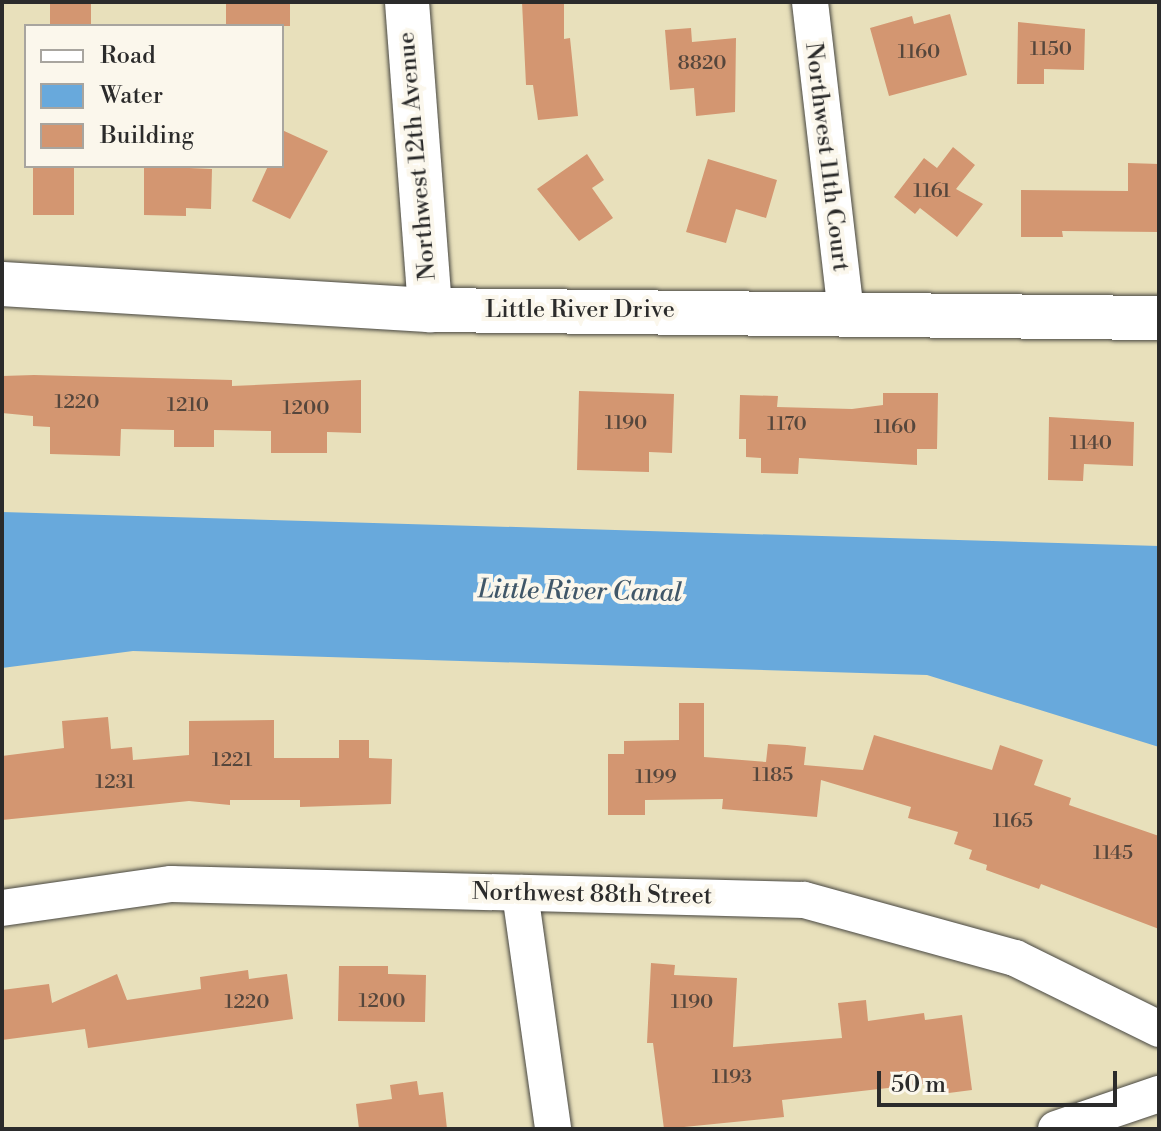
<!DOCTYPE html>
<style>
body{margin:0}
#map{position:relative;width:1161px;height:1131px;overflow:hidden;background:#e8e0bb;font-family:"Libre Bodoni",serif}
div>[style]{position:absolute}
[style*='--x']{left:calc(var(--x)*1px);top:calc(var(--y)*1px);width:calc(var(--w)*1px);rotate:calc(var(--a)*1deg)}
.water>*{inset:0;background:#68a9dc}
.building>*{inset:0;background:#d39671;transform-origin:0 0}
.roads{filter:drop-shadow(0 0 2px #474641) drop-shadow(0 0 2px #474641)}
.minor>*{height:36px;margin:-18px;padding:0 18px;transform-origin:18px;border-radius:18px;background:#fff}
.tertiary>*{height:44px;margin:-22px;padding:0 22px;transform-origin:22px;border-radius:22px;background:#fff}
span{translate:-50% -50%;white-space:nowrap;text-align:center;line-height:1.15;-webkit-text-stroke:8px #fbf7ec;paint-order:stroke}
.number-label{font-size:20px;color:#55463c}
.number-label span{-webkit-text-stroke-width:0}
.street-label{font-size:24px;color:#2b2b2b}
.water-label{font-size:26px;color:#405769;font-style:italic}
.frame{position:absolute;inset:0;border:4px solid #2b2b2b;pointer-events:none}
.legend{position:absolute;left:24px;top:24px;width:260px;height:144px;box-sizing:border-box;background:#fbf7ec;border:2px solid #a8a59f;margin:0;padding:10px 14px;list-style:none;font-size:24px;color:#2b2b2b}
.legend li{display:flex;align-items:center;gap:16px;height:40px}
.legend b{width:40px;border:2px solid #a8a59f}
.scale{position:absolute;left:877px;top:1071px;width:240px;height:36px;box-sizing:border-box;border:4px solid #2b2b2b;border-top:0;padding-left:10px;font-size:24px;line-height:28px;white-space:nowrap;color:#2b2b2b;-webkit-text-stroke:6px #fbf7ec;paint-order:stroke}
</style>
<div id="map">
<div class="water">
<div style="clip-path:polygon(2px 512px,1159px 546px,1159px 747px,927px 675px,133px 651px,2px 668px)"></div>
</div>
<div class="building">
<div style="left:50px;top:2px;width:41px;height:24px"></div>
<div style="left:226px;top:2px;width:64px;height:24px"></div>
<div style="clip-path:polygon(522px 2px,564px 2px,564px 39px,570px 38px,578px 116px,538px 120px,533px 85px,526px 85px)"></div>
<div style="clip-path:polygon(950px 14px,967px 75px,889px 96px,870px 28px,912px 16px,914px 24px)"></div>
<div style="clip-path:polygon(1018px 22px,1085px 29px,1084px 70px,1044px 69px,1044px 84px,1017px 84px)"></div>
<div style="clip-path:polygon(691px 28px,692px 42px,736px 38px,735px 112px,696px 116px,694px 88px,670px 90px,665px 30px)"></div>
<div style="clip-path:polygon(282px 130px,328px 151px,290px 219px,252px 201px,268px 166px,282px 166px)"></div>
<div style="clip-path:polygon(953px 147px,975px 165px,956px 189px,983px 204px,957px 237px,920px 208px,915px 214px,894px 197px,924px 158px,937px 168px)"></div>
<div style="clip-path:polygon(587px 154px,604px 180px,592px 188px,613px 218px,579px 241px,537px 189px)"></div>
<div style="clip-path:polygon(708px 159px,777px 180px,766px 218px,736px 209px,726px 243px,686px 232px)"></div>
<div style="clip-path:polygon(1128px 163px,1159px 164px,1159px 232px,1062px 231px,1063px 237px,1021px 237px,1021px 190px,1128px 191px)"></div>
<div style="left:33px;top:166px;width:41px;height:49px"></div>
<div style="clip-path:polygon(144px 166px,212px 169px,211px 209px,186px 208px,186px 216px,144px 215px)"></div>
<div style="clip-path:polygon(34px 375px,232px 380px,232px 386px,361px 380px,361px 433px,327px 432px,327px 453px,271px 453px,271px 431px,214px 430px,214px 447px,174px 447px,174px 430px,121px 429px,120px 456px,50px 454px,50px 427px,33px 426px,33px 416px,2px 413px,2px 376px)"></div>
<div style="clip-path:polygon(579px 391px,674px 394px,672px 453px,649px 452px,649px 472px,577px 470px)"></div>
<div style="clip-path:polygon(883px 393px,938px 393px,937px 449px,917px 449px,917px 465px,799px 458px,798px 474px,761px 473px,761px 458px,746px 457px,746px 439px,739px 439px,740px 395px,778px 396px,777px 407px,852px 409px,883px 405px)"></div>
<div style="clip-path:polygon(1049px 417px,1134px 422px,1133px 466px,1084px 464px,1083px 481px,1048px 480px)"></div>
<div style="clip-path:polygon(679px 703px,704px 703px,704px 757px,766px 762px,768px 744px,787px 745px,806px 747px,804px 765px,863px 770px,874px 735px,992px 770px,1000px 745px,1043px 760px,1034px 785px,1071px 798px,1069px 805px,1159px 836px,1159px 929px,1041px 884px,1039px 889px,986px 870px,987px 865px,969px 859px,972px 850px,954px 844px,958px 832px,908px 818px,911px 807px,821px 780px,817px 817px,722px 809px,723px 799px,645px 800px,645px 815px,608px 815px,608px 754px,624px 754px,624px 741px,679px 740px)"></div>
<div style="clip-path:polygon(108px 717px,111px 749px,132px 747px,133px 760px,189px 755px,189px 721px,274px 720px,274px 758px,339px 758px,339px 740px,369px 740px,369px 758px,392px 759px,391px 804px,300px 807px,300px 800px,230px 800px,230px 805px,189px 801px,2px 820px,2px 756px,64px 748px,62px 721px)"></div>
<div style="clip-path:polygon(651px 963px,675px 965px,674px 975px,737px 978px,733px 1047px,842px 1038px,838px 1003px,866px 1000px,868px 1021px,924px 1013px,925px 1020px,962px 1015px,972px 1090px,933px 1095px,932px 1083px,782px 1100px,784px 1117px,664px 1129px,653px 1043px,647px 1043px)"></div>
<div style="clip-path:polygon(339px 966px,388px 966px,388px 974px,426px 975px,425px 1022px,338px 1021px)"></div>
<div style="clip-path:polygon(248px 970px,249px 979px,287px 974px,293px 1019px,88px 1048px,85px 1029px,2px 1040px,2px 990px,49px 984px,52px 1003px,117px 974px,127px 1000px,201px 989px,200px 977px)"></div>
<div style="clip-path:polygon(417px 1081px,419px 1095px,443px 1092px,447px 1129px,359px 1129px,356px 1104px,392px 1099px,390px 1085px)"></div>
</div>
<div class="roads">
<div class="minor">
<div style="--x:810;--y:2;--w:313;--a:83.4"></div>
<div style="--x:520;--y:893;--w:238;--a:82"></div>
<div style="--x:2;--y:908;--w:171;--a:-8.1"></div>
<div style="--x:171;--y:884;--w:633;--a:1.45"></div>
<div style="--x:804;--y:900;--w:219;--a:15.4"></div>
<div style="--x:1015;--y:958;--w:161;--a:26.2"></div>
<div style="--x:1056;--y:1129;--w:109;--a:-18.8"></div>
</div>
<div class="tertiary">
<div style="--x:407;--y:2;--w:309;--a:85.7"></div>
<div style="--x:2;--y:284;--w:429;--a:3.5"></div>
<div style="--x:430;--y:310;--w:729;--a:0.63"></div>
</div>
</div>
<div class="number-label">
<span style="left:1051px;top:49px">1150</span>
<span style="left:919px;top:52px">1160</span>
<span style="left:702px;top:63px">8820</span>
<span style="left:932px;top:191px">1161</span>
<span style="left:77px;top:402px">1220</span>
<span style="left:188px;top:405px">1210</span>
<span style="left:306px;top:408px">1200</span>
<span style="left:626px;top:423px">1190</span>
<span style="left:787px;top:424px">1170</span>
<span style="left:895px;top:427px">1160</span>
<span style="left:1091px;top:443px">1140</span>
<span style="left:232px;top:760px">1221</span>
<span style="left:773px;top:775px">1185</span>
<span style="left:656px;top:777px">1199</span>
<span style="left:115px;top:782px">1231</span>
<span style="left:1013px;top:821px">1165</span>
<span style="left:1113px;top:853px">1145</span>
<span style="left:382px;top:1001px">1200</span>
<span style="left:247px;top:1002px">1220</span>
<span style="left:692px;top:1002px">1190</span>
<span style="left:732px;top:1077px">1193</span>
</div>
<div class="street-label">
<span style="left:418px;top:156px;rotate:-95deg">Northwest 12th Avenue</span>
<span style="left:826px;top:157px;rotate:83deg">Northwest 11th Court</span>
<span style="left:580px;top:311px">Little River Drive</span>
<span style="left:592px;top:895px;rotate:1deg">Northwest 88th Street</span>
</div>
<div class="water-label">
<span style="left:580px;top:592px;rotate:1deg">Little River Canal</span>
</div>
<div class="frame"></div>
<ul class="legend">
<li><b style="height:10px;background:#fff"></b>Road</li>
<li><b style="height:22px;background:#68a9dc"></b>Water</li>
<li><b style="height:22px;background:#d39671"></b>Building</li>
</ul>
<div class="scale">50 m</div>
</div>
